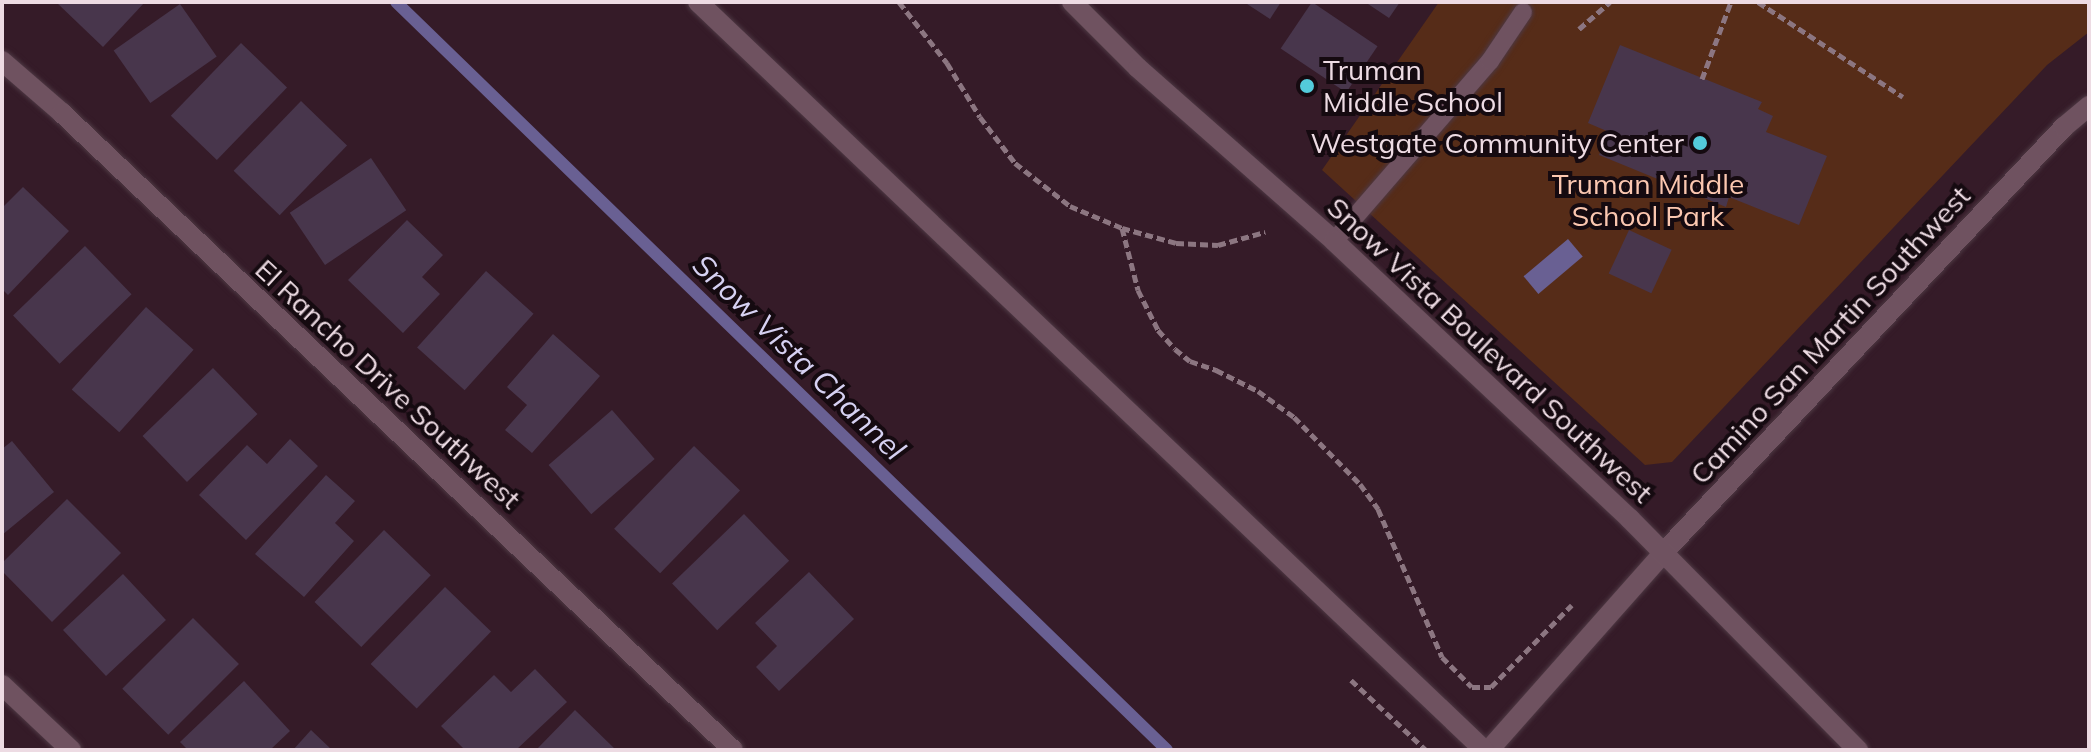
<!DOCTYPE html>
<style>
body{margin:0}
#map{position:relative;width:2091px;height:752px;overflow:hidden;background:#351b28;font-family:Mulish,sans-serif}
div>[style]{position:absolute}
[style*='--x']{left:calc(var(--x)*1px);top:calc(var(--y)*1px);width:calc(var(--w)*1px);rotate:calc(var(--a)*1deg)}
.green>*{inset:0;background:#562c18}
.water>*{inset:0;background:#696093;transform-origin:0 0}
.stream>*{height:12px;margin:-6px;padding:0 6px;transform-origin:6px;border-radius:6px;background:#696093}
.building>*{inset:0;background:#48364c;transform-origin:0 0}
.path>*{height:5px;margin-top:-2.5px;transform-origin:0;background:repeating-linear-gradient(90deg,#8c7681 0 8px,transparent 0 12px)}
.roads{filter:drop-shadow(0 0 2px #4d3843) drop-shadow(0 0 2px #4d3843)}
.service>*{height:18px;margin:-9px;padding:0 9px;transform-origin:9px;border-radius:9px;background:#6f5260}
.minor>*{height:20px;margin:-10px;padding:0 10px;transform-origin:10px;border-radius:10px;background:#6f5260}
.tertiary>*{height:20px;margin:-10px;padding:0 10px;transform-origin:10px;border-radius:10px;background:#6f5260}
.secondary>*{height:20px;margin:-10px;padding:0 10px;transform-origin:10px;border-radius:10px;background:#6f5260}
.dots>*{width:22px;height:22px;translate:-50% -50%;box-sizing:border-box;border:4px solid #150a10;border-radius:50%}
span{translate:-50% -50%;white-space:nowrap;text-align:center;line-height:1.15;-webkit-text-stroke:8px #150a10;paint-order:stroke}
.poi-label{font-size:28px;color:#eddbe3}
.left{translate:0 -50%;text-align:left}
.right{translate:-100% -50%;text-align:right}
.park-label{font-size:28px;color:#fbc7b0}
.street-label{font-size:28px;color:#eddbe3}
.water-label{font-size:30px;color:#d6d1f2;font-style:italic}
.frame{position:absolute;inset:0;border:4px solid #eddbe3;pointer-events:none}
</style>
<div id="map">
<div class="green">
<div style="clip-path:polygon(1439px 2px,2089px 2px,2089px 32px,2047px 65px,1672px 462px,1645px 465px,1322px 170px)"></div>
</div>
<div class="water">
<div style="left:1568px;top:239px;width:23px;height:58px;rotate:50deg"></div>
</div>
<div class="stream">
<div style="--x:396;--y:2;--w:1074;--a:44.13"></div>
</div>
<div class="building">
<div style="clip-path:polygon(56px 2px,145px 2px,103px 47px)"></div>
<div style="clip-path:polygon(1244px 2px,1281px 2px,1270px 19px)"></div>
<div style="left:1312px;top:2px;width:79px;height:56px;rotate:34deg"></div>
<div style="clip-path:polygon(1365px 2px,1400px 2px,1389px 18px)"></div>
<div style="left:180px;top:4px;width:64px;height:81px;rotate:55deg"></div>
<div style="left:241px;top:43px;width:64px;height:101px;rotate:44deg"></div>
<div style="clip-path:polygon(1620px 45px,1762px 102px,1758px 109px,1773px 116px,1766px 132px,1827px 156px,1799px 225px,1729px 197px,1726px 207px,1599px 155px,1609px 132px,1588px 123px)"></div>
<div style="left:301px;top:101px;width:64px;height:97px;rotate:44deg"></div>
<div style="left:371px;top:158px;width:63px;height:98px;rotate:56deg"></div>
<div style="clip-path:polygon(23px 187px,69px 231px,8px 295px,2px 289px,2px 208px)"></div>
<div style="clip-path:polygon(407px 220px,443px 255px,422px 277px,440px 294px,403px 333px,348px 280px)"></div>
<div style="left:1629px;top:230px;width:47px;height:48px;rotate:25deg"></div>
<div style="left:85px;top:246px;width:67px;height:100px;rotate:46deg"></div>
<div style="left:486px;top:271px;width:64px;height:103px;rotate:42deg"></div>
<div style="left:146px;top:307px;width:64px;height:111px;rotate:42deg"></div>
<div style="clip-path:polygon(553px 334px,600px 376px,532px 453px,505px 430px,527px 405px,507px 387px)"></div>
<div style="left:213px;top:368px;width:64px;height:98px;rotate:46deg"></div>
<div style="left:612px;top:410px;width:65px;height:84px;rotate:49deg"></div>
<div style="clip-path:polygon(290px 439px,318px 466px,246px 540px,199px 495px,247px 445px,267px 464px)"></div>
<div style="clip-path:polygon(12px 441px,54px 492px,2px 535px,2px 449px)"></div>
<div style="left:694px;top:446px;width:64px;height:115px;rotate:44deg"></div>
<div style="clip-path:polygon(326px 475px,355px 501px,335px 523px,354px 541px,304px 597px,255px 554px)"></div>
<div style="clip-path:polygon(67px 499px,121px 553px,52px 622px,2px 571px,2px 563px)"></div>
<div style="left:744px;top:514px;width:65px;height:100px;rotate:46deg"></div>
<div style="left:384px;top:530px;width:65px;height:100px;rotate:44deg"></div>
<div style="clip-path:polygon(809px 572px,854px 619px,779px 691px,756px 667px,777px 646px,755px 623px)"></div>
<div style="left:123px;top:574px;width:63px;height:82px;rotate:47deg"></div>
<div style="left:445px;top:587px;width:64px;height:107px;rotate:44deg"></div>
<div style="left:193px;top:618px;width:65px;height:100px;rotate:45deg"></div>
<div style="clip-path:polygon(535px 669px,567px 702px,516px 750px,465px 750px,441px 726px,494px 675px,511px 692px)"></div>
<div style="clip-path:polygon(244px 681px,290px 731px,270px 750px,188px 750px,180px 742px)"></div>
<div style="clip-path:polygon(575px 710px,616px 750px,536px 750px)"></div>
<div style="clip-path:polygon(311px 730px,332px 750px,293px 750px)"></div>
</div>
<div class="path">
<div style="--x:899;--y:2;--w:78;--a:51.8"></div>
<div style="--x:947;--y:63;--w:63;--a:58.6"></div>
<div style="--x:980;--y:117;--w:58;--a:52.7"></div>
<div style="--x:1015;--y:163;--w:70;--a:38"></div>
<div style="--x:1070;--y:206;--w:56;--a:22.9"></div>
<div style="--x:1122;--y:228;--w:56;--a:15.5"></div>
<div style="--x:1176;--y:243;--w:42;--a:2.7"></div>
<div style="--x:1218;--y:245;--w:49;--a:-15.5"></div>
<div style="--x:1758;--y:2;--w:173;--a:33.2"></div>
<div style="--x:1579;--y:29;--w:41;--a:-41.1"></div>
<div style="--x:1702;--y:79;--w:82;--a:-69.4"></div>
<div style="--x:1122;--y:228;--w:64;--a:75.5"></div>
<div style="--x:1138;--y:290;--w:45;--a:63.4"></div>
<div style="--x:1158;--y:330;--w:25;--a:48"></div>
<div style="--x:1175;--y:349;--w:19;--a:39"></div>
<div style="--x:1190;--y:361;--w:28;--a:19"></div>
<div style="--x:1216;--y:370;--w:47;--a:26.6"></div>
<div style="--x:1258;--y:391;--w:44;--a:35.8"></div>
<div style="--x:1294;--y:417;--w:94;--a:45.4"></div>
<div style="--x:1360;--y:484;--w:31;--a:54"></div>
<div style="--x:1378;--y:509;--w:161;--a:66.6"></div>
<div style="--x:1442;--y:657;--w:42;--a:45"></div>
<div style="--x:1472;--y:687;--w:19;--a:0"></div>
<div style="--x:1491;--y:687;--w:115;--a:-45.4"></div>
<div style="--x:1351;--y:680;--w:103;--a:43"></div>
</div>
<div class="roads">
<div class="service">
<div style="--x:1334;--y:241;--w:238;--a:-49.1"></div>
<div style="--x:1490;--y:61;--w:59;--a:-56"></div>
</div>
<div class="minor">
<div style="--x:2;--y:61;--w:79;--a:40.9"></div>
<div style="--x:62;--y:113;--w:925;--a:43.51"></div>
<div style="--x:2;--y:685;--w:95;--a:43.3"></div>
</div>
<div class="tertiary">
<div style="--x:1489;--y:750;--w:264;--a:-48.5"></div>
<div style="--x:1664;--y:552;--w:584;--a:-46.74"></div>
<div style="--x:2064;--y:127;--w:33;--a:-40"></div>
</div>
<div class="secondary">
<div style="--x:698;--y:2;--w:1085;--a:43.58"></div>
<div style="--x:1072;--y:2;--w:93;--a:45"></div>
<div style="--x:1138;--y:68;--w:261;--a:41.4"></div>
<div style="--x:1334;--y:241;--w:406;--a:43.2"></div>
<div style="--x:1630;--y:519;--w:325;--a:45.4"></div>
</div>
</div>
<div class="dots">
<div style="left:1307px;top:86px;background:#53cbdb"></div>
<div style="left:1700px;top:143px;background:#53cbdb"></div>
</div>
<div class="poi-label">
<span class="left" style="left:1323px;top:86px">Truman<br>Middle School</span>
<span class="right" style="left:1684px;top:143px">Westgate Community Center</span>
</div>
<div class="park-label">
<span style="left:1648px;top:200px">Truman Middle<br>School Park</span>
</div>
<div class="street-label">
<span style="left:1830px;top:335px;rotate:-47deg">Camino San Martin Southwest</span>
<span style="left:1490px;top:350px;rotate:43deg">Snow Vista Boulevard Southwest</span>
<span style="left:388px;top:384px;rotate:43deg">El Rancho Drive Southwest</span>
</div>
<div class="water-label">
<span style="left:799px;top:357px;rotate:44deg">Snow Vista Channel</span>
</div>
<div class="frame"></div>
</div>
